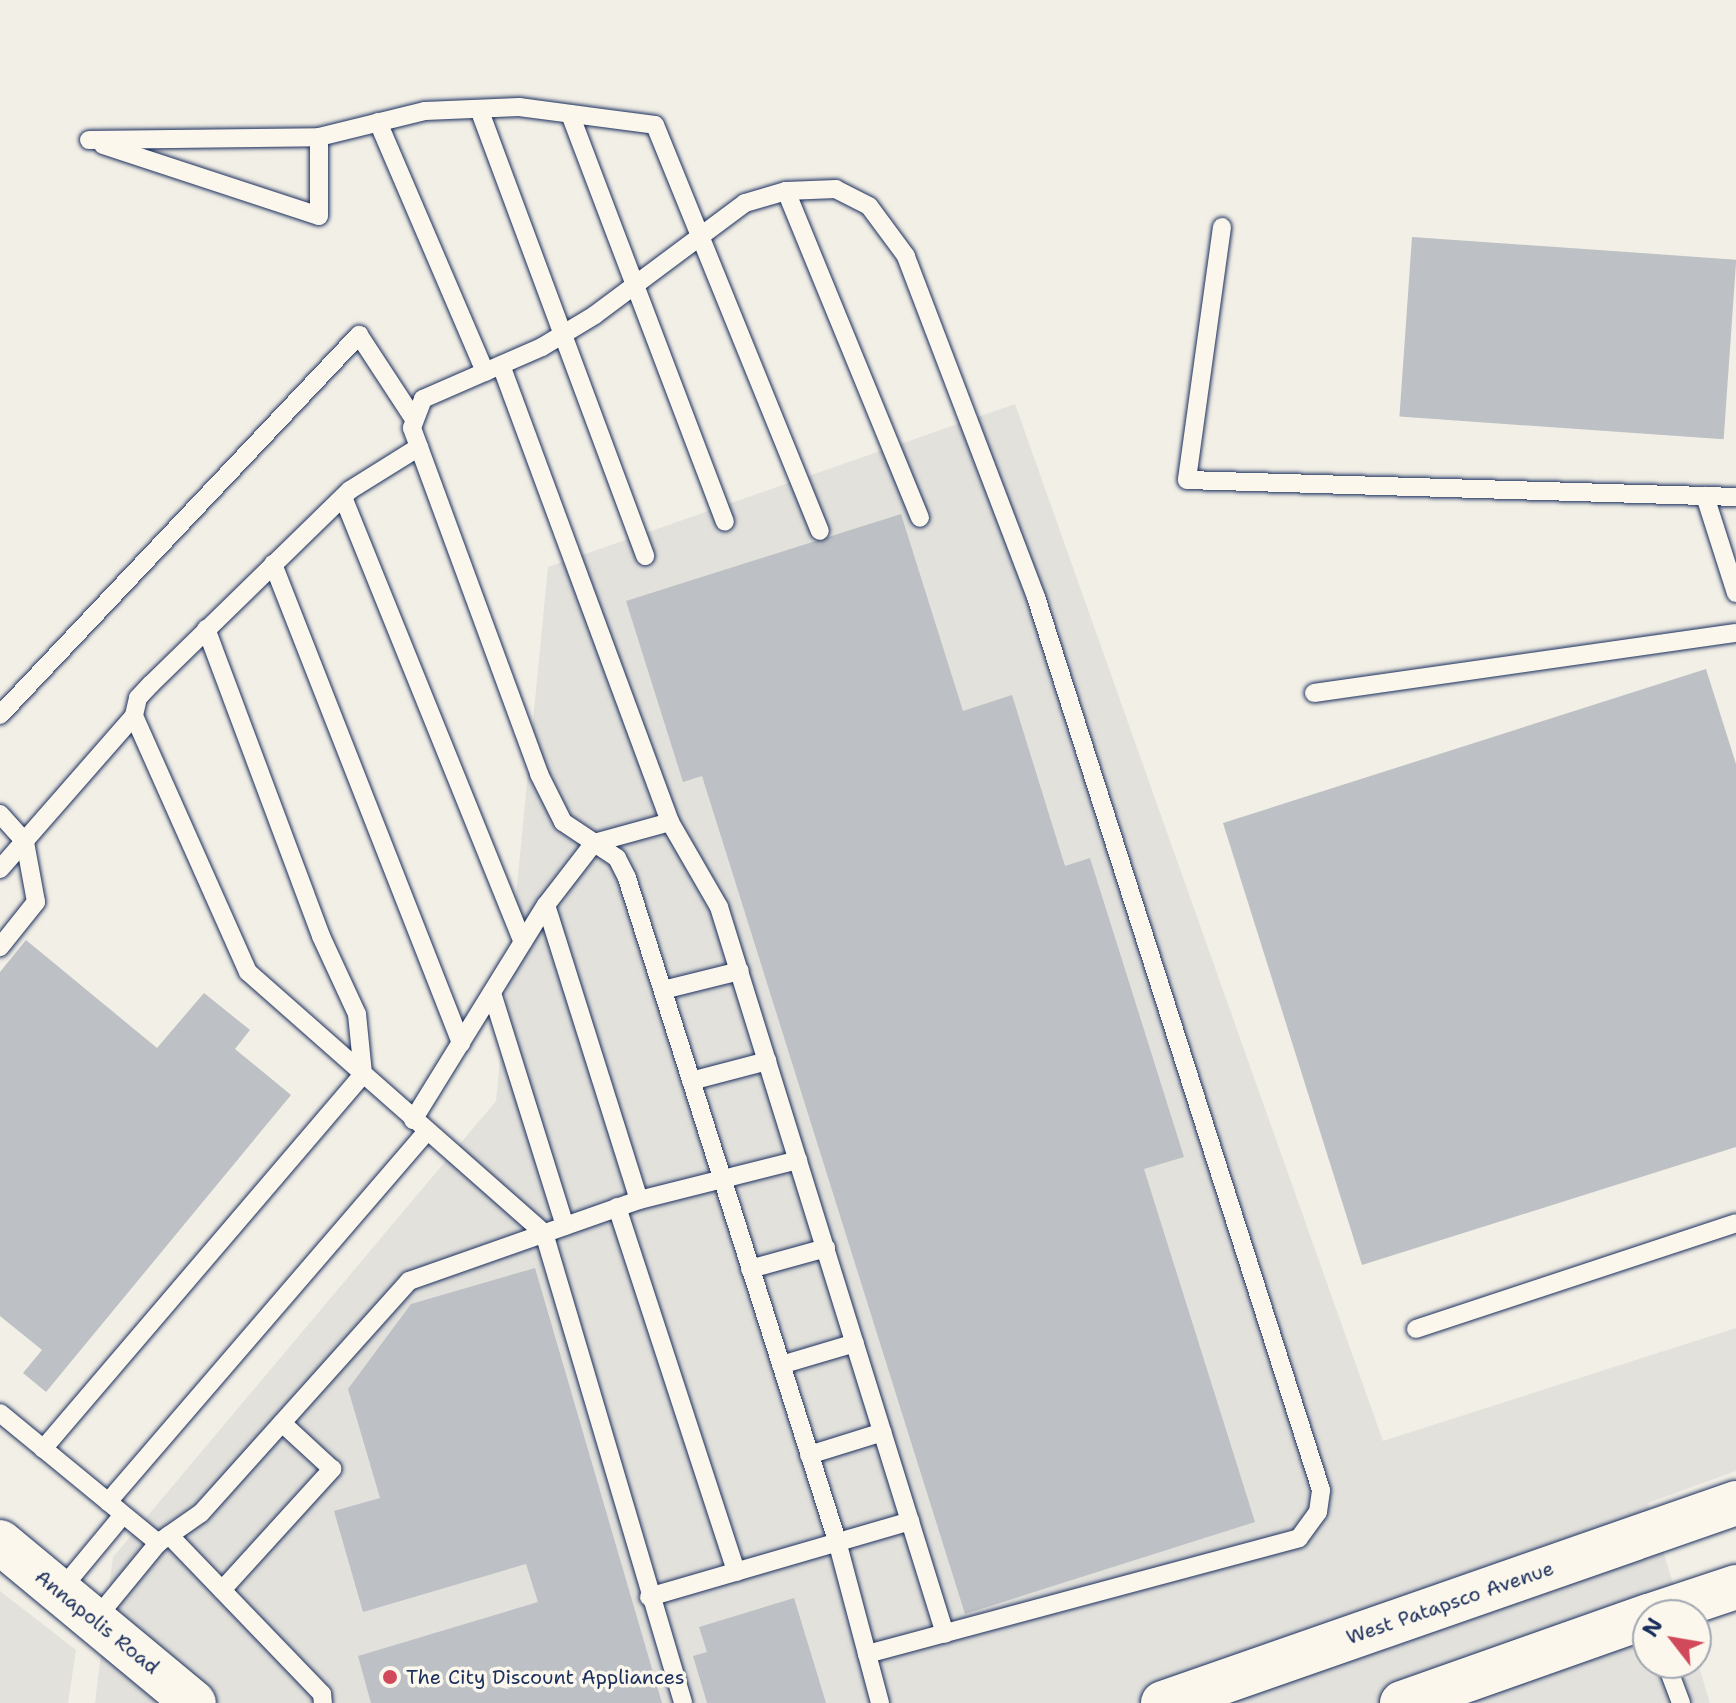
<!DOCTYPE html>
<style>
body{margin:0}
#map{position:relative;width:1736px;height:1703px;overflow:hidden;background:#f2efe6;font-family:"Shantell Sans",sans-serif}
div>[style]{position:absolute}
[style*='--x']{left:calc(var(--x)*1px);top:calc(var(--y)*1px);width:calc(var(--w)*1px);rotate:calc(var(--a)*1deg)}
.built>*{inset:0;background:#e2e1dc}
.building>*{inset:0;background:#bdc0c4;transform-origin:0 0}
.roads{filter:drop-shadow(0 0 2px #1b2f5e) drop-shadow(0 0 2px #1b2f5e)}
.lane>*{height:18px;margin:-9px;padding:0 9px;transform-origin:9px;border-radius:9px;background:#fbf7ec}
.secondary>*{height:44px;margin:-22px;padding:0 22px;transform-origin:22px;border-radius:22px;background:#fbf7ec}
.primary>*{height:44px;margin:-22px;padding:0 22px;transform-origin:22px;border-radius:22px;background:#fbf7ec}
.dots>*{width:22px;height:22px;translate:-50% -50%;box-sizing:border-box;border:4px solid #fbf7ec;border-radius:50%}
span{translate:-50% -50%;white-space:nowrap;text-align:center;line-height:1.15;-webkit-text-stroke:7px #fbf7ec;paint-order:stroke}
.street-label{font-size:20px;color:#1b2f5e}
.poi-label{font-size:20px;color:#1b2f5e}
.left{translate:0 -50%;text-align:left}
.north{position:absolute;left:1632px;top:1599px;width:80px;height:80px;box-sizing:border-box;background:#fbf7ec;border:2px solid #a1a7b3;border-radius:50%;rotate:301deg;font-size:22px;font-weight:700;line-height:32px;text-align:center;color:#1b2f5e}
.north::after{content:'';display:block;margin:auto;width:28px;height:36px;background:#d1495b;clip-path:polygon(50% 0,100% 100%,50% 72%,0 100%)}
</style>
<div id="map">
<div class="built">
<div style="clip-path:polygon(1015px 404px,1383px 1441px,1736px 1328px,1736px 1471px,1648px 1503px,1683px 1615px,1648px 1615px,1648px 1663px,1696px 1663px,1696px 1657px,1710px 1703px,95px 1703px,113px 1557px,496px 1101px,548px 567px)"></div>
<div style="clip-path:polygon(0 1591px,76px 1650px,68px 1703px,0 1703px)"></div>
</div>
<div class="building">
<div style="left:1412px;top:237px;width:325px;height:180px;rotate:4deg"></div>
<div style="clip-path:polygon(901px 514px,963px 711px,1012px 695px,1065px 866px,1090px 858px,1184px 1157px,1144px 1169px,1255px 1522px,965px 1614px,702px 776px,683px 782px,626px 601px)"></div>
<div style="clip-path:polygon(1706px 669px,1736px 764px,1736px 1147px,1362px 1265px,1223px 823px)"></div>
<div style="clip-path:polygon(26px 940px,157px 1048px,204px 993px,250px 1030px,235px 1049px,291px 1095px,46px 1392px,23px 1373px,42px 1350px,0 1316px,0 972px)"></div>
<div style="clip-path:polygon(535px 1268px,662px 1703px,371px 1703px,358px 1656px,538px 1602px,526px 1564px,363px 1612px,334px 1511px,380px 1498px,348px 1389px,411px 1304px)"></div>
<div style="clip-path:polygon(794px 1598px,826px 1703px,707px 1703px,693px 1656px,707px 1652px,699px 1627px)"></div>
</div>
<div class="roads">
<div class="lane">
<div style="--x:479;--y:109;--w:477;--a:69.6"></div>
<div style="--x:570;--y:114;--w:436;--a:69.2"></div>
<div style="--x:378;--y:122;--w:272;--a:66.8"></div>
<div style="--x:89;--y:140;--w:230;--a:-0.7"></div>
<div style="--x:319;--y:137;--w:109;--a:-13.8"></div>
<div style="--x:425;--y:111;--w:94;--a:-2.4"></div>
<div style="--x:519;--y:107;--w:137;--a:7.5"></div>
<div style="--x:655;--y:125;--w:438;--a:67.9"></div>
<div style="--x:103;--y:145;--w:227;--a:18.2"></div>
<div style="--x:319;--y:216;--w:79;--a:-90"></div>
<div style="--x:786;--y:191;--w:353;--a:67.7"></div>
<div style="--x:1222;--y:227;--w:255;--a:97.9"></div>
<div style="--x:1187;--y:480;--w:549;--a:1.77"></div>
<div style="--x:501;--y:365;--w:487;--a:69.7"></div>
<div style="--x:670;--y:822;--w:98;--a:60"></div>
<div style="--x:719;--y:907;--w:761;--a:72.73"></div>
<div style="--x:419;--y:447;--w:81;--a:148.1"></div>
<div style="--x:350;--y:490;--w:278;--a:135.7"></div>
<div style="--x:151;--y:684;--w:19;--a:133"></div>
<div style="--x:138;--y:698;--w:18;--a:103"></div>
<div style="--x:134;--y:716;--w:280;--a:66"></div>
<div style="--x:248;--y:972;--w:395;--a:41.4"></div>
<div style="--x:544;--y:1233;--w:490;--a:73.5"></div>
<div style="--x:1705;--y:496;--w:102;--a:72.3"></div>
<div style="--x:343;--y:497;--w:480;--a:68"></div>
<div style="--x:273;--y:564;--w:515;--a:68.57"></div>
<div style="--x:1314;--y:693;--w:426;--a:-8.1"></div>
<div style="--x:0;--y:715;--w:523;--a:-46.63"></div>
<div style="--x:359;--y:335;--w:97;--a:56.8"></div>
<div style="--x:0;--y:814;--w:38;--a:48"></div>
<div style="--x:25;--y:842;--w:61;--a:79.6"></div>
<div style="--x:36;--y:902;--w:58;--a:128.7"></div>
<div style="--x:0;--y:869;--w:203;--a:-48.8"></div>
<div style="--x:546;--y:905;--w:309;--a:72.5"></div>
<div style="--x:663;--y:990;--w:79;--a:-13.9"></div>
<div style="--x:492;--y:993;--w:244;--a:72.6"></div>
<div style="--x:691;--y:1081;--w:79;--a:-14.7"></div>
<div style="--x:413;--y:1120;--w:253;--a:-58.3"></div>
<div style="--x:546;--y:905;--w:78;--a:-52.3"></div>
<div style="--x:594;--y:843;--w:79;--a:-15.4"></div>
<div style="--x:617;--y:1207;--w:384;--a:71.9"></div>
<div style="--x:750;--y:1269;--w:79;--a:-15.4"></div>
<div style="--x:1416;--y:1329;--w:337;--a:-18.3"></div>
<div style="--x:781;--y:1365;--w:77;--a:-16.6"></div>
<div style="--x:0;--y:1413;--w:205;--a:39.4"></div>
<div style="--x:43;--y:1449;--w:493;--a:-49.5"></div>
<div style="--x:363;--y:1074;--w:60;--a:-95.7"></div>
<div style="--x:357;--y:1014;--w:86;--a:-114.8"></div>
<div style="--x:321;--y:936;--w:328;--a:-110.5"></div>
<div style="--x:809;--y:1455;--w:77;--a:-17.3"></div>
<div style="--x:108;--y:1502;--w:488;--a:-49.3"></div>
<div style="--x:169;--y:1535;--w:221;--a:46.1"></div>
<div style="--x:322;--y:1694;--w:9;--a:84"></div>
<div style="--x:222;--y:1590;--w:164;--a:-47.7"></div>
<div style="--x:332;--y:1469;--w:68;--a:-137.4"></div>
<div style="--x:59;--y:1592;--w:100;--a:-50.3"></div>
<div style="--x:649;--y:1597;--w:272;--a:-16.2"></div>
<div style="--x:94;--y:1621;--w:101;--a:-50.6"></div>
<div style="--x:158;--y:1543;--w:52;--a:-34.9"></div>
<div style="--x:201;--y:1513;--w:312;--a:-48.1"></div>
<div style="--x:409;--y:1281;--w:244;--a:-19.4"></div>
<div style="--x:639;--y:1200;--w:164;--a:-14.1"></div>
<div style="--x:867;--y:1654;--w:447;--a:-15"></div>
<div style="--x:1299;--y:1538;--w:32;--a:-54"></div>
<div style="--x:1318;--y:1512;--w:22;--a:-82"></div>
<div style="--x:1321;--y:1490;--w:937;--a:-107.7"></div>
<div style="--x:1036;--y:597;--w:365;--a:-110.9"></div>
<div style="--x:906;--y:256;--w:62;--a:-126.5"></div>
<div style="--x:869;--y:206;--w:37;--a:-153"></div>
<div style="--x:836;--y:189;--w:50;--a:177.7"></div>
<div style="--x:786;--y:191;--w:43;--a:163.7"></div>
<div style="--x:745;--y:203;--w:187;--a:143.3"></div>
<div style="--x:595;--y:315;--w:62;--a:148.9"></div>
<div style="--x:542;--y:347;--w:130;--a:156.4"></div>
<div style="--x:423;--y:399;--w:31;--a:111"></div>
<div style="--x:412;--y:428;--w:369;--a:69.8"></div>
<div style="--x:539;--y:774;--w:54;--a:63.4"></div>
<div style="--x:563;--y:822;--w:65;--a:33.7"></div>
<div style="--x:617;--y:858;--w:22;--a:63"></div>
<div style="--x:627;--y:878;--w:695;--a:72.42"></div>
<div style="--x:837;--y:1541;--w:117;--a:75.1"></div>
<div style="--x:867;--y:1654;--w:51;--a:75.1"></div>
<div style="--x:1666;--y:1663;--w:43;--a:69.4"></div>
</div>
<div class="secondary">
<div style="--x:0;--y:1542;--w:252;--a:39.7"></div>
</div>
<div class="primary">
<div style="--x:1652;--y:1615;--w:89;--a:-18.4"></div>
<div style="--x:1163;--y:1703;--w:607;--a:-19.24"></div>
<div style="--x:1402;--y:1703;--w:261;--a:-19.5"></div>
</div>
</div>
<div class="dots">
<div style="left:390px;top:1677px;background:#d1495b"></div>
</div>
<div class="street-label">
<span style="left:1450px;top:1603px;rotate:-19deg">West Patapsco Avenue</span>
<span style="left:97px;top:1622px;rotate:39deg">Annapolis Road</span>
</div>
<div class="poi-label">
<span class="left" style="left:406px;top:1677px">The City Discount Appliances</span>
</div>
<div class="north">N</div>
</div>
